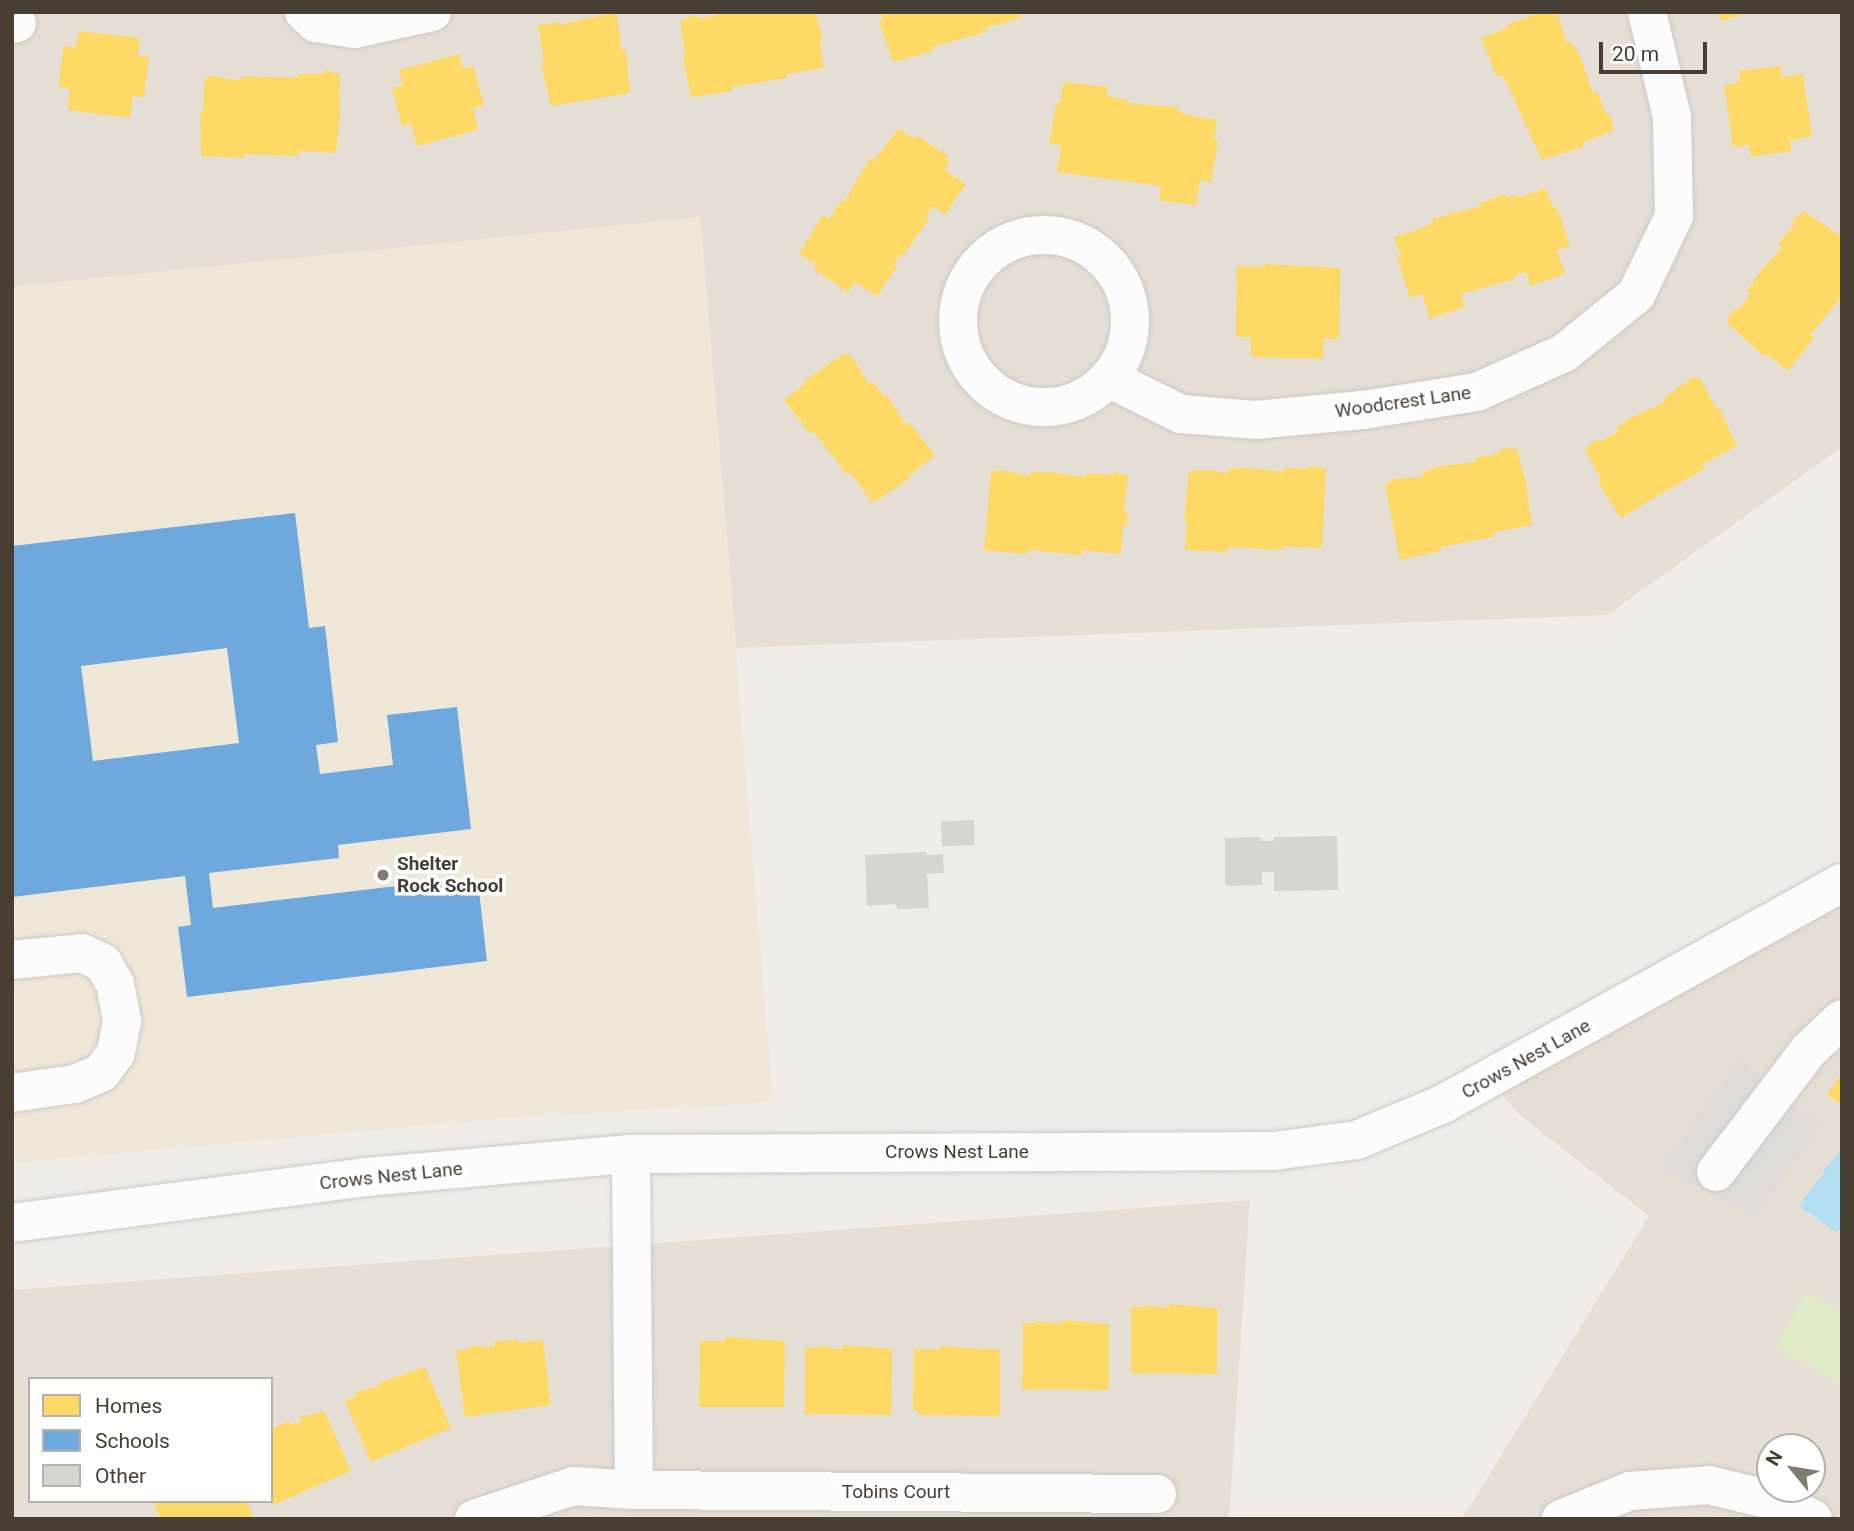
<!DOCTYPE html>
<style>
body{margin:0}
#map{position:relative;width:1854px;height:1531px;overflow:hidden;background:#f0ede8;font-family:Roboto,sans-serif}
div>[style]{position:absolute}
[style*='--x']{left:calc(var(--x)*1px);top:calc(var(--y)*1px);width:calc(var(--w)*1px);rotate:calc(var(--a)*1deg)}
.residential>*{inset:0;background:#e5dfd5}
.education>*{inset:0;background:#efe8d9}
.green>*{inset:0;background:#e0ecc5}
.parking>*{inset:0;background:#dfdcd8}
.water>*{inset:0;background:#b4def2}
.homes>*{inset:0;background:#ffd966}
.schools>*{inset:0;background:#6fa8dc}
.building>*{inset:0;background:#d8d4cf;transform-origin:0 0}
.roads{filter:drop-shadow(0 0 2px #cdc9c4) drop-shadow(0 0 2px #cdc9c4)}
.minor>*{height:38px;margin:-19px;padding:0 19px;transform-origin:19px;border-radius:19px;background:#fdfcfc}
.minor>.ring{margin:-19px;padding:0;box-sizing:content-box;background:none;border:38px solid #fdfcfc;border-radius:50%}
.dots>*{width:19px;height:19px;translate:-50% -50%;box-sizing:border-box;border:4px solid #fff;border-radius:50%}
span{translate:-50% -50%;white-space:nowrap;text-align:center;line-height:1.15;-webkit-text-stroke:7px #fff;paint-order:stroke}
.street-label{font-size:19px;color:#473e34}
.poi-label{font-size:19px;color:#473e34;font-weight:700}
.left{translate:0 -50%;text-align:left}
.frame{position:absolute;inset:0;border:14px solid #473e34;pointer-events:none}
.legend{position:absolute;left:28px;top:1377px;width:245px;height:126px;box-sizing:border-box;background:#fff;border:2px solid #b5b2ae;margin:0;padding:9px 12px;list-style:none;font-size:21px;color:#473e34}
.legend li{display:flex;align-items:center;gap:14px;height:35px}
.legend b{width:35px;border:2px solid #b5b2ae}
.north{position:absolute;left:1756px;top:1433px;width:70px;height:70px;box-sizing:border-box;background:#fff;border:2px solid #b5b2ae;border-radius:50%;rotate:300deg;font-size:19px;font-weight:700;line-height:28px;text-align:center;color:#473e34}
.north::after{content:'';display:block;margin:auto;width:24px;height:32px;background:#827b73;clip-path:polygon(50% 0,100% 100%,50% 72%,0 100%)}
.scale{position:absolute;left:1599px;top:42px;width:108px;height:32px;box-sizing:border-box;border:4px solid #473e34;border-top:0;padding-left:9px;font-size:21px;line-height:24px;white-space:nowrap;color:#473e34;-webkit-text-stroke:5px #fff;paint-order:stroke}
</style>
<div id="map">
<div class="residential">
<div style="clip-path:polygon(12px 12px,1842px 12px,1842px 447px,1607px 615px,736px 648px,700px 218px,12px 287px)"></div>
<div style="clip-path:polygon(evenodd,1842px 883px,1842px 1519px,1462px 1519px,1649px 1216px,1517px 1113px,1490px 1078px,1842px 883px,1770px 1447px,1812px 1447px,1812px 1489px,1770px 1489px,1770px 1447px)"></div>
<div style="clip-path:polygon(evenodd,1250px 1200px,1229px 1519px,12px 1519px,12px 1290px,1250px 1200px,30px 1379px,271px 1379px,271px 1501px,30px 1501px,30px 1379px)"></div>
</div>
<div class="education">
<div style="clip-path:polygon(700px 217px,773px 1102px,497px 1119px,12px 1163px,12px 287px)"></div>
</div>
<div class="green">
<div style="clip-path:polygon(1807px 1293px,1842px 1313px,1842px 1385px,1776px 1346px)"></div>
</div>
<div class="parking">
<div style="clip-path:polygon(1740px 1058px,1821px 1126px,1754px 1215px,1661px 1168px)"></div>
</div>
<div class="water">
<div style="clip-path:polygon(1842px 1147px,1842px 1226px,1837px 1233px,1799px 1206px)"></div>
</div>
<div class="homes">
<div style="clip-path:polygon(616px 12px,622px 51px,626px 51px,630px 93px,551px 106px,541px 63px,544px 63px,538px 25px,559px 22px,559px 25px)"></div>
<div style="clip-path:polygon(717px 12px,816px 12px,823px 41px,820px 41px,824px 68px,787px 74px,787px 78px,732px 87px,732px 91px,691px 97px,682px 55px,685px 55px,680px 21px,695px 15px,700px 18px,717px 15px)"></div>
<div style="clip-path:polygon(880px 12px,1020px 12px,1022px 18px,985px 28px,986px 32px,932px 47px,933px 51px,893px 62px,879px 21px,883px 20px)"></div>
<div style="clip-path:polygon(1542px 12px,1558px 15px,1567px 44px,1572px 42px,1581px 59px,1593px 93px,1597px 92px,1606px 114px,1610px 115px,1614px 130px,1582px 143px,1583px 147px,1542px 160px,1503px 75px,1497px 77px,1481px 38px,1507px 28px,1506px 25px)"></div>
<div style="clip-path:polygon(1718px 12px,1747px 12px,1747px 13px,1721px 21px)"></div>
<div style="clip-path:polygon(79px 31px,140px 38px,138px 56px,149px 57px,144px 97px,133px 96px,130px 118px,68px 110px,70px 88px,59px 87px,63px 46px,76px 47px)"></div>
<div style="clip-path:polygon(459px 54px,463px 69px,473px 66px,484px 105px,473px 108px,478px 130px,417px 146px,411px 124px,402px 126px,392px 88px,403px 85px,399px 70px)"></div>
<div style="clip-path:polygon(1781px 66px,1782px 77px,1803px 74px,1812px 136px,1790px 140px,1791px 151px,1751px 157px,1749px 145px,1733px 147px,1724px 85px,1740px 82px,1739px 71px)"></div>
<div style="clip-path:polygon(325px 70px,340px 75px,339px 110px,341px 110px,336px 153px,299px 151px,299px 156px,244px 154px,244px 158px,201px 156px,200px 113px,203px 113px,205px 79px,212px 75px,225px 79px,242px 80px,242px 76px,298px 78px,298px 74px,322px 74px)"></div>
<div style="clip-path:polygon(1063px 82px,1108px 87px,1107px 96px,1128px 100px,1127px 103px,1178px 107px,1178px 111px,1192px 116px,1217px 120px,1214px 140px,1218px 141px,1211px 182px,1200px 180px,1196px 205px,1159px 200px,1161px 186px,1057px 172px,1061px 145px,1049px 144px,1056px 103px,1060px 103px)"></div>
<div style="clip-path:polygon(899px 128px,915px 139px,917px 135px,948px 156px,946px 159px,950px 162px,945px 170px,966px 184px,945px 214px,933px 206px,926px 216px,929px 218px,904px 255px,901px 254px,894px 264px,897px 266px,877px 296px,855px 282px,848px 292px,814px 269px,816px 265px,799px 254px,823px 214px,829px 219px,842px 200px,844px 202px,870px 158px,874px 160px)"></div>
<div style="clip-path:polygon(1546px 188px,1553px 208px,1557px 207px,1570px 246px,1557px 250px,1565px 274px,1530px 286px,1526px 272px,1514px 276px,1515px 279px,1461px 294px,1465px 307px,1430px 319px,1422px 294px,1410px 298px,1397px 258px,1401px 257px,1394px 237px,1423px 228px,1433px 222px,1432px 219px,1481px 206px,1480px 203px,1505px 194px,1507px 198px,1516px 195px,1517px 198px)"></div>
<div style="clip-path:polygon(1804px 211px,1842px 237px,1842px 296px,1810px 335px,1814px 338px,1788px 371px,1767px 354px,1765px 357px,1727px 323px,1729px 315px,1734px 309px,1739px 309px,1751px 293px,1747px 291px,1758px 274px,1782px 247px,1778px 244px,1794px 225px,1792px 221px)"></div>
<div style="clip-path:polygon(1265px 264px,1340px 268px,1339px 339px,1323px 339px,1323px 359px,1251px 357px,1251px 337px,1236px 337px,1237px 266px,1265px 267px)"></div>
<div style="clip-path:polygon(845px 353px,852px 357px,869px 384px,872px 381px,885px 397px,887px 395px,906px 425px,909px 422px,935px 455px,908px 477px,909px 479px,873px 503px,850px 472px,847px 475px,813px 431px,810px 434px,784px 400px,806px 383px,804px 381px)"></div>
<div style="clip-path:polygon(1692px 378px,1700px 378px,1716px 408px,1719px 407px,1737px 446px,1703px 464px,1705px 468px,1621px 518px,1598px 482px,1601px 480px,1585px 449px,1597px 439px,1601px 441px,1618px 432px,1616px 428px,1632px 417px,1665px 402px,1663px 398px)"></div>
<div style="clip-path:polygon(1502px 448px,1517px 449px,1526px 482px,1532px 525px,1494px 532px,1493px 537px,1441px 547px,1441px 551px,1400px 560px,1385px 484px,1394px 479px,1423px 477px,1422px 472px,1441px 466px,1475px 462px,1475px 458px,1498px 453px)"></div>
<div style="clip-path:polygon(1311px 466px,1326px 469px,1322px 548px,1283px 546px,1283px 550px,1228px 547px,1228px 552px,1185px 550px,1187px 521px,1184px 521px,1189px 471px,1206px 470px,1227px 473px,1228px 469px,1246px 468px,1284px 472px,1284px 468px,1307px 469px)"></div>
<div style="clip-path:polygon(1000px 470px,1030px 476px,1031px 472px,1049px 472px,1086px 477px,1086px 473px,1111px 475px,1115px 472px,1128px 476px,1124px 511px,1128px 511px,1126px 526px,1123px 526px,1121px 554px,1082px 550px,1082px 555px,1027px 550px,1027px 554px,984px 550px,991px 472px)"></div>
<div style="clip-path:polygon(1842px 1073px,1842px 1105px,1827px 1095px)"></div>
<div style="clip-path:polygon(1169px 1304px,1218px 1308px,1217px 1374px,1131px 1373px,1131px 1307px,1145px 1307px,1145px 1305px,1169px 1308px)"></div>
<div style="clip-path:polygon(1061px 1320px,1109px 1324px,1109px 1390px,1022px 1389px,1023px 1323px,1037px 1323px,1037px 1321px,1061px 1324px)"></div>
<div style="clip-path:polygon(725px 1337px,785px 1341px,784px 1407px,699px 1407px,700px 1341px,725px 1341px)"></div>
<div style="clip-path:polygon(517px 1339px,518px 1343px,543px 1340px,551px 1405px,465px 1417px,456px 1351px,470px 1349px,470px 1346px,494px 1347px,494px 1342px)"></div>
<div style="clip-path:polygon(843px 1345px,892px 1349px,891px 1415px,805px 1414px,805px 1348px,830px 1346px,830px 1349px,843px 1349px)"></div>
<div style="clip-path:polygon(940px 1346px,1000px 1350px,1000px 1416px,921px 1415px,913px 1408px,914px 1349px,940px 1350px)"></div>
<div style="clip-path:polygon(425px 1367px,451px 1428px,371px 1462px,345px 1401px,357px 1396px,356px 1392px,379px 1386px,378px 1383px)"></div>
<div style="clip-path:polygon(324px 1411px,351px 1471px,273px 1505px,271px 1429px,289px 1421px,291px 1425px,302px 1421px,300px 1417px)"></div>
<div style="clip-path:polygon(153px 1501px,246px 1501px,254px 1519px,160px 1519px)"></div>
</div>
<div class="schools">
<div style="clip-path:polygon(evenodd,295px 513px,309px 628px,325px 626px,338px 742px,316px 745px,320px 774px,393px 765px,387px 715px,457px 707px,471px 829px,338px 845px,339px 858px,209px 873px,213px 908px,447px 880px,448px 895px,479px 891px,487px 961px,187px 997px,178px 927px,191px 925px,185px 876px,12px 897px,12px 546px,295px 513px,227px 648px,239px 743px,93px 761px,81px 666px,227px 648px)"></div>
</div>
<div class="building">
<div style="left:974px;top:820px;width:25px;height:33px;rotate:88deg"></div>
<div style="clip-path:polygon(1337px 836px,1338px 890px,1274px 891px,1274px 872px,1262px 872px,1262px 885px,1225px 886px,1225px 838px,1261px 837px,1261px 841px,1274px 841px,1274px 837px)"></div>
<div style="clip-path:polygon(926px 852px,926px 855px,943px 854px,944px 873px,927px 874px,929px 908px,898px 909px,895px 904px,867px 906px,865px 855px)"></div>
</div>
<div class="roads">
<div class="minor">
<div style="--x:304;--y:12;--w:16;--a:43"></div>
<div style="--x:316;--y:23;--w:39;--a:9"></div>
<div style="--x:355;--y:29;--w:79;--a:-12.4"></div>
<div style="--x:12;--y:24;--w:5;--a:-11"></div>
<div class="ring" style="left:958px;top:235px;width:134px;height:134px"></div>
<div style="--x:1108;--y:378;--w:81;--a:26.3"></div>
<div style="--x:1181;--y:414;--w:74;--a:4.6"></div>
<div style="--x:1255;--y:420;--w:108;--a:-5.3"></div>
<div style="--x:1363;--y:410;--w:115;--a:-9"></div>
<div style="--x:1477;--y:392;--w:95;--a:-24.1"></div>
<div style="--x:1564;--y:353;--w:92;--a:-38.9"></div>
<div style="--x:1636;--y:295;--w:88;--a:-64.3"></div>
<div style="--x:1674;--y:216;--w:99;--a:-91.2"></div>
<div style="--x:1672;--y:117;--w:108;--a:-103.4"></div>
<div style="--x:12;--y:960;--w:70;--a:-5.7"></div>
<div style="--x:82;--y:953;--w:23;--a:25"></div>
<div style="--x:103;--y:963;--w:24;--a:60"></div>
<div style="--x:115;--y:984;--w:38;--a:79"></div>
<div style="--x:122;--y:1021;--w:33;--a:101"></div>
<div style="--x:116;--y:1053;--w:25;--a:127"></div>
<div style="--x:101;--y:1073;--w:28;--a:157"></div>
<div style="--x:75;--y:1084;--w:64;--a:171.9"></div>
<div style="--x:631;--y:1154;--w:336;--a:89.5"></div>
<div style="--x:634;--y:1490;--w:523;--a:0.44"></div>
<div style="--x:1716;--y:1172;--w:153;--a:-52.7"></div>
<div style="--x:1809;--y:1050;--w:45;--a:-43.2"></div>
<div style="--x:12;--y:1223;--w:357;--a:-7.4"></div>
<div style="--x:366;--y:1177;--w:266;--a:-5"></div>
<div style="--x:631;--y:1154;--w:643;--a:-0.27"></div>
<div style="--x:1274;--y:1151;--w:84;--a:-7.5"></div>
<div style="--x:1357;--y:1140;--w:93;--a:-22.7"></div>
<div style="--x:1443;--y:1104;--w:456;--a:-29"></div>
<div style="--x:474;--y:1519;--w:105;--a:-18.3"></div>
<div style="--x:574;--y:1486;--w:60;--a:3.8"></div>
<div style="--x:1561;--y:1519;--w:74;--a:-22.1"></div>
<div style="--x:1630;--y:1491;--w:79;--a:-4.3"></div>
<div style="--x:1709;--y:1485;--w:76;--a:13.7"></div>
<div style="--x:1783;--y:1503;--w:34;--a:28"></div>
</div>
</div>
<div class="dots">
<div style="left:383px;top:875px;background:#827b73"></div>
</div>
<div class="street-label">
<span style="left:1403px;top:402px;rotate:-8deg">Woodcrest Lane</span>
<span style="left:1526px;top:1059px;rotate:-29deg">Crows Nest Lane</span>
<span style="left:957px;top:1152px">Crows Nest Lane</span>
<span style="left:391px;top:1176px;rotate:-6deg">Crows Nest Lane</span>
<span style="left:896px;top:1492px">Tobins Court</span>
</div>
<div class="poi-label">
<span class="left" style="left:397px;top:875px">Shelter<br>Rock School</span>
</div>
<div class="frame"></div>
<ul class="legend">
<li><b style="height:19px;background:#ffd966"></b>Homes</li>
<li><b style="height:19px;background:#6fa8dc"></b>Schools</li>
<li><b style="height:19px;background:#d8d4cf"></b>Other</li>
</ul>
<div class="north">N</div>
<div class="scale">20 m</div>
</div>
